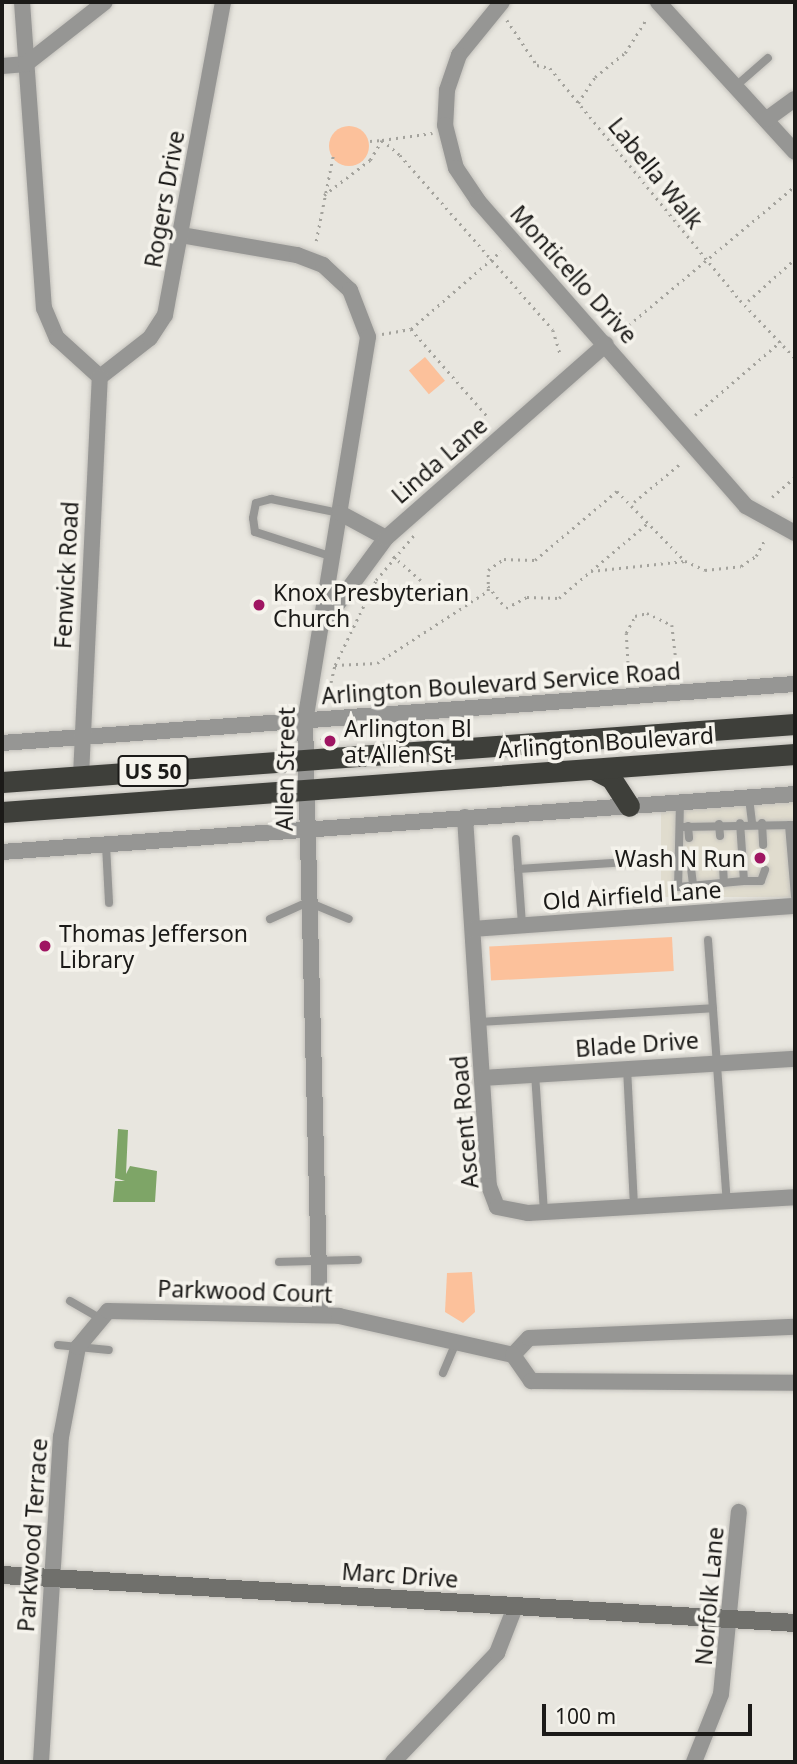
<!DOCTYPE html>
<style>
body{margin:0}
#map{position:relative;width:797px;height:1764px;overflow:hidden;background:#e8e6df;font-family:"Noto Sans",sans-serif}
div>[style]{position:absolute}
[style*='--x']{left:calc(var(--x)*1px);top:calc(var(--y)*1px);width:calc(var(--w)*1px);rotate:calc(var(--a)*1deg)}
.built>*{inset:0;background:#e0dcce;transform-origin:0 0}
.green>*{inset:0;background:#fcc19b;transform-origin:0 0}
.round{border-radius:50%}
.water>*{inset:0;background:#7ea567}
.path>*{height:2.5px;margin-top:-1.25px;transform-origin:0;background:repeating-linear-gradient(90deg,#a4a39d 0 2px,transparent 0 7px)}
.roads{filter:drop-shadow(0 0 2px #c3c1bb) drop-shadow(0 0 2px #c3c1bb)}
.lane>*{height:8px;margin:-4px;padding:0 4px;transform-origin:4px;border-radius:4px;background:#969694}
.street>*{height:16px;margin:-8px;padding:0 8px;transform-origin:8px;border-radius:8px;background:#969694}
.secondary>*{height:18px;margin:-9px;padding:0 9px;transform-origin:9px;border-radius:9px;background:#70706c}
.highway>*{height:21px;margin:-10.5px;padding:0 10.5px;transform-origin:10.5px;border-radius:10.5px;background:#3e3f3a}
.dots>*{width:19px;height:19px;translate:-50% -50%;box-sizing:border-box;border:4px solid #f5f3ec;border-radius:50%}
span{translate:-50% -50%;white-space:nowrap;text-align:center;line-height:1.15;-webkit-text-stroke:7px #f5f3ec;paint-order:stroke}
.shield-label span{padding:2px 5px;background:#f5f3ec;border:2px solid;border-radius:5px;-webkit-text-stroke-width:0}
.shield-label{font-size:21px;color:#1b1a18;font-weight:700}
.street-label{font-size:23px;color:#1b1a18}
.poi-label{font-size:23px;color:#1b1a18}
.left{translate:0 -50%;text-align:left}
.right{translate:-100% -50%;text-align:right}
.frame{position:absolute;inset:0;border:4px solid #1b1a18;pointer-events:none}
.scale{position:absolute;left:542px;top:1704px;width:210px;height:32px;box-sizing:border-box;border:4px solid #1b1a18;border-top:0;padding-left:9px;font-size:21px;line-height:24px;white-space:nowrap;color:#1b1a18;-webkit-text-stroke:5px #f5f3ec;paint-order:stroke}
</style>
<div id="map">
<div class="built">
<div style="left:795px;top:799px;width:98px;height:134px;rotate:90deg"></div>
</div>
<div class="green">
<div class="round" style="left:329px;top:126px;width:40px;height:40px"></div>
<div style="left:425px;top:357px;width:31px;height:21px;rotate:50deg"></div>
<div style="left:672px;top:937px;width:34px;height:183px;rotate:87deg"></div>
<div style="clip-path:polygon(472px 1272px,475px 1312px,463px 1323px,445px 1312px,447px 1273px)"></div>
</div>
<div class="water">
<div style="clip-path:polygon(118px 1129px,128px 1130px,126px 1174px,130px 1166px,157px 1171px,155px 1202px,113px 1202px,115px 1181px,125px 1181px,115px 1178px)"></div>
</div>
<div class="path">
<div style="--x:507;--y:20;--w:54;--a:56.3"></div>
<div style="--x:537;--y:65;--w:13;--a:13"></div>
<div style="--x:550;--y:68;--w:300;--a:50.7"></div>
<div style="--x:740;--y:300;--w:80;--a:46.5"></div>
<div style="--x:578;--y:103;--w:31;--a:-57"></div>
<div style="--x:595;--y:77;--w:38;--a:-39"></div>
<div style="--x:625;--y:53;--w:41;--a:-57.8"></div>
<div style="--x:370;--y:141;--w:12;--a:-5"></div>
<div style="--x:382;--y:140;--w:23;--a:40"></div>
<div style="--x:400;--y:155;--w:232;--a:48.8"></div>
<div style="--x:553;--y:330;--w:27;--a:73"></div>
<div style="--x:324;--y:195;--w:58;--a:-37.3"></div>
<div style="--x:370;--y:160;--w:23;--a:-59"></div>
<div style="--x:382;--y:140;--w:51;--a:-7.8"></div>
<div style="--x:316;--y:241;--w:87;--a:-78.7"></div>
<div style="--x:748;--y:301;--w:63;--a:-41.8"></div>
<div style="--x:411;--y:329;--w:119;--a:-40.9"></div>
<div style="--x:382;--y:334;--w:29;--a:-10"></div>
<div style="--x:411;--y:329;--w:118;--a:48.8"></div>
<div style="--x:618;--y:334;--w:231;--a:-39.9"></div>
<div style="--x:695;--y:415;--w:113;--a:-40.7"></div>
<div style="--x:772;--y:497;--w:30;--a:-41"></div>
<div style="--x:634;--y:502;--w:60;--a:-39.6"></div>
<div style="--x:393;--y:556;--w:41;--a:41.1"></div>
<div style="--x:591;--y:571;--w:95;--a:-6.1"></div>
<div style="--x:488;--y:586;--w:28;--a:51"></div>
<div style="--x:506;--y:608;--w:24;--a:-28"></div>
<div style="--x:527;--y:597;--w:32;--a:2"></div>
<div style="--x:559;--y:598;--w:119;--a:-40.2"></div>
<div style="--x:335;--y:665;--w:94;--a:-64.2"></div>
<div style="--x:376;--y:580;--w:59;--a:-49.8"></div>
<div style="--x:629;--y:684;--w:51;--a:-93.4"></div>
<div style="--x:626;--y:633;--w:19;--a:-62"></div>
<div style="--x:635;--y:616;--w:12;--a:-14"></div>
<div style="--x:647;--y:613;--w:28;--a:26"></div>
<div style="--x:672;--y:625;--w:52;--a:83.4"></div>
<div style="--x:326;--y:703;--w:39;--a:-77"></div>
<div style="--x:335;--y:665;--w:42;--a:-2.7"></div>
<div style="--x:377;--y:663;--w:132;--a:-33"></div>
<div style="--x:488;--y:591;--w:21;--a:-90"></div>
<div style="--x:488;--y:570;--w:19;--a:-35"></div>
<div style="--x:504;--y:559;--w:31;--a:2"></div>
<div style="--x:535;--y:560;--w:107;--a:-40.1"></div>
<div style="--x:617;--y:491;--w:98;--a:45.8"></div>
<div style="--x:685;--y:561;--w:22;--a:24"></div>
<div style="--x:705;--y:570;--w:36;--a:-6"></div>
<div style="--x:741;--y:566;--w:18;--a:-34"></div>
<div style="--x:756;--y:556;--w:17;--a:-62"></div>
<div style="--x:321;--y:740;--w:12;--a:-42"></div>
</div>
<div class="roads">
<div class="lane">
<div style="--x:737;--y:85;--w:41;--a:-41.1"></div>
<div style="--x:333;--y:557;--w:82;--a:-162.2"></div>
<div style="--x:255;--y:532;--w:14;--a:-98"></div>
<div style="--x:253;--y:518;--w:15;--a:-79"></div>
<div style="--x:256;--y:503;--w:16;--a:-15"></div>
<div style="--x:271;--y:499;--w:69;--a:11.6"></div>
<div style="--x:749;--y:798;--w:24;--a:83"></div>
<div style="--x:680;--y:802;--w:85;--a:91.3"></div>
<div style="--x:678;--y:887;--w:66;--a:-5.2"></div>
<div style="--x:744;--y:881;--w:58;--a:-93.9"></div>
<div style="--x:762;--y:823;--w:22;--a:87"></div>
<div style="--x:719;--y:824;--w:12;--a:85"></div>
<div style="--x:789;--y:825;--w:72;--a:85.2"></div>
<div style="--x:688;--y:826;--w:12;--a:85"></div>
<div style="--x:682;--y:827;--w:113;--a:-1"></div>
<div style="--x:516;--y:839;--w:86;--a:86"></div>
<div style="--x:106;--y:845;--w:58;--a:87"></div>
<div style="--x:723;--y:866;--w:17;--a:87"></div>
<div style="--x:691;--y:868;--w:17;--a:83"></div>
<div style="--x:518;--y:869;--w:126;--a:-3.6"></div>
<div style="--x:744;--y:881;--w:17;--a:0"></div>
<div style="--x:761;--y:881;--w:12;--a:-70"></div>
<div style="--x:270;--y:919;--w:42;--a:-24.1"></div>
<div style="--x:308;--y:902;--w:44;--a:22.5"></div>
<div style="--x:708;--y:940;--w:263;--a:85.9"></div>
<div style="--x:479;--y:1022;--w:234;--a:-3.4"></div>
<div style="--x:627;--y:1068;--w:139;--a:87.1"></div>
<div style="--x:535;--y:1073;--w:139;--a:86.3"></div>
<div style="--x:279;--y:1262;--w:79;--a:-1.5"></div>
<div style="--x:70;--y:1301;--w:32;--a:30"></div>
<div style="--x:58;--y:1345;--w:51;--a:5.6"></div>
<div style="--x:443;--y:1373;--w:33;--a:-67"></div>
</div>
<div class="street">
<div style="--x:22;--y:2;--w:307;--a:85.9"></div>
<div style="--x:44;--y:308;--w:33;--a:67"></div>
<div style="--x:57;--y:338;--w:58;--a:42.2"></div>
<div style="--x:502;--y:2;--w:68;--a:129.1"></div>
<div style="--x:459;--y:55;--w:37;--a:109"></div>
<div style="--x:447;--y:90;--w:35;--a:93"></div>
<div style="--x:445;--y:125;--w:44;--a:75.7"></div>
<div style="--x:456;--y:168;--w:40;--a:56"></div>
<div style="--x:478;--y:201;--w:406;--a:48.7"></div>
<div style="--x:746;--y:506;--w:56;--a:28.9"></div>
<div style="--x:658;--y:2;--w:203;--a:47.6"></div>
<div style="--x:2;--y:66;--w:24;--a:-5"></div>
<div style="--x:26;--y:64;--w:100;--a:-38.1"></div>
<div style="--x:767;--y:119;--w:34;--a:-36"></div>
<div style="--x:181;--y:235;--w:118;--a:9.8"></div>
<div style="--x:297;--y:255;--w:28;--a:21"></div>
<div style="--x:323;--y:265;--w:37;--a:43"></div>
<div style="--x:350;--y:290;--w:50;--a:69"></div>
<div style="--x:368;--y:337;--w:389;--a:99.3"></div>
<div style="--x:305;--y:721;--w:593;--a:88.55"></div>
<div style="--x:100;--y:377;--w:63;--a:-38"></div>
<div style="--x:150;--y:338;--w:27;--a:-57"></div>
<div style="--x:165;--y:315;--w:318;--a:-79.5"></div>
<div style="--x:340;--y:513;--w:52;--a:28.5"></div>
<div style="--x:322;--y:625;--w:108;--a:-53.7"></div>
<div style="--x:386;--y:538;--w:293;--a:-41.4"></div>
<div style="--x:2;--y:743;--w:795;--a:-4.26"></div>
<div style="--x:81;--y:776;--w:399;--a:-87.3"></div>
<div style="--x:465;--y:817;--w:370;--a:86.3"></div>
<div style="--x:489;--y:1186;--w:22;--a:69"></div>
<div style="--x:497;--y:1207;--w:32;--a:11"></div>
<div style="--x:528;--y:1213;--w:267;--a:-3.4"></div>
<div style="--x:2;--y:852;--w:795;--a:-4.18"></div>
<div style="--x:473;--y:929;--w:323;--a:-4.1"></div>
<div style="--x:482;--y:1078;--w:314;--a:-3.5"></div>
<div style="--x:513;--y:1355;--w:23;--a:-47"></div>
<div style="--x:529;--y:1338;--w:266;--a:-2.4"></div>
<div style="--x:41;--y:1762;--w:326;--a:-86.5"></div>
<div style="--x:61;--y:1437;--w:92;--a:-79.3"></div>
<div style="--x:78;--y:1347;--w:47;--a:-50.2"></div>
<div style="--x:108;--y:1311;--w:231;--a:1.2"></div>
<div style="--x:339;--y:1316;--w:178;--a:12.6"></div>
<div style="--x:513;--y:1355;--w:32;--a:55"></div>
<div style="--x:531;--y:1381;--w:264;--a:0.4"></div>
<div style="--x:393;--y:1762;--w:151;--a:-46.3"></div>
<div style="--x:497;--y:1653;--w:49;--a:-68.6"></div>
<div style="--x:694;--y:1762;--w:73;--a:-68.3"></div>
<div style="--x:721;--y:1694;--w:183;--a:-84.4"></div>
</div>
<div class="secondary">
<div style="--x:2;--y:1575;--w:794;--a:3.46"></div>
</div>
<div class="highway">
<div style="--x:593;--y:769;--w:20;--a:27"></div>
<div style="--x:611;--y:778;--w:33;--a:57"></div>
<div style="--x:2;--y:782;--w:795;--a:-4.18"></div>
<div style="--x:2;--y:812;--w:795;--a:-4.18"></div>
</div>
</div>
<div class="dots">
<div style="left:259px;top:605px;background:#9f1562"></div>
<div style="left:330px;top:741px;background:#9f1562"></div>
<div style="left:760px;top:858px;background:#9f1562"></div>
<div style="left:45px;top:946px;background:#9f1562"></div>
</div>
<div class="shield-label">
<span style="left:153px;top:771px">US 50</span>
</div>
<div class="street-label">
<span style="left:656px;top:173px;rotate:51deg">Labella Walk</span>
<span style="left:164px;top:199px;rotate:-80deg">Rogers Drive</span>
<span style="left:574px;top:274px;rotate:48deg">Monticello Drive</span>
<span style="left:439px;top:460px;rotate:-41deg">Linda Lane</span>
<span style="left:66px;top:575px;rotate:-87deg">Fenwick Road</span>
<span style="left:501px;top:683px;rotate:-4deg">Arlington Boulevard Service Road</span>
<span style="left:606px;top:742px;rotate:-4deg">Arlington Boulevard</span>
<span style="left:285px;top:769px;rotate:-89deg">Allen Street</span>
<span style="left:632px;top:895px;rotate:-4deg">Old Airfield Lane</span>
<span style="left:637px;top:1044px;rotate:-4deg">Blade Drive</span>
<span style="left:464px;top:1122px;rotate:-95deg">Ascent Road</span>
<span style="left:245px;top:1291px;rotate:2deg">Parkwood Court</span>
<span style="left:32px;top:1535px;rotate:-86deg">Parkwood Terrace</span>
<span style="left:400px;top:1575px;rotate:4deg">Marc Drive</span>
<span style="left:709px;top:1596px;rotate:-85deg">Norfolk Lane</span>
</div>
<div class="poi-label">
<span class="left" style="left:273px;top:605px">Knox Presbyterian<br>Church</span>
<span class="left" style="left:344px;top:741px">Arlington Bl<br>at Allen St</span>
<span class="right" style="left:746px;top:858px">Wash N Run</span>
<span class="left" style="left:59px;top:946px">Thomas Jefferson<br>Library</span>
</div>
<div class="frame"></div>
<div class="scale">100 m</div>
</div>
